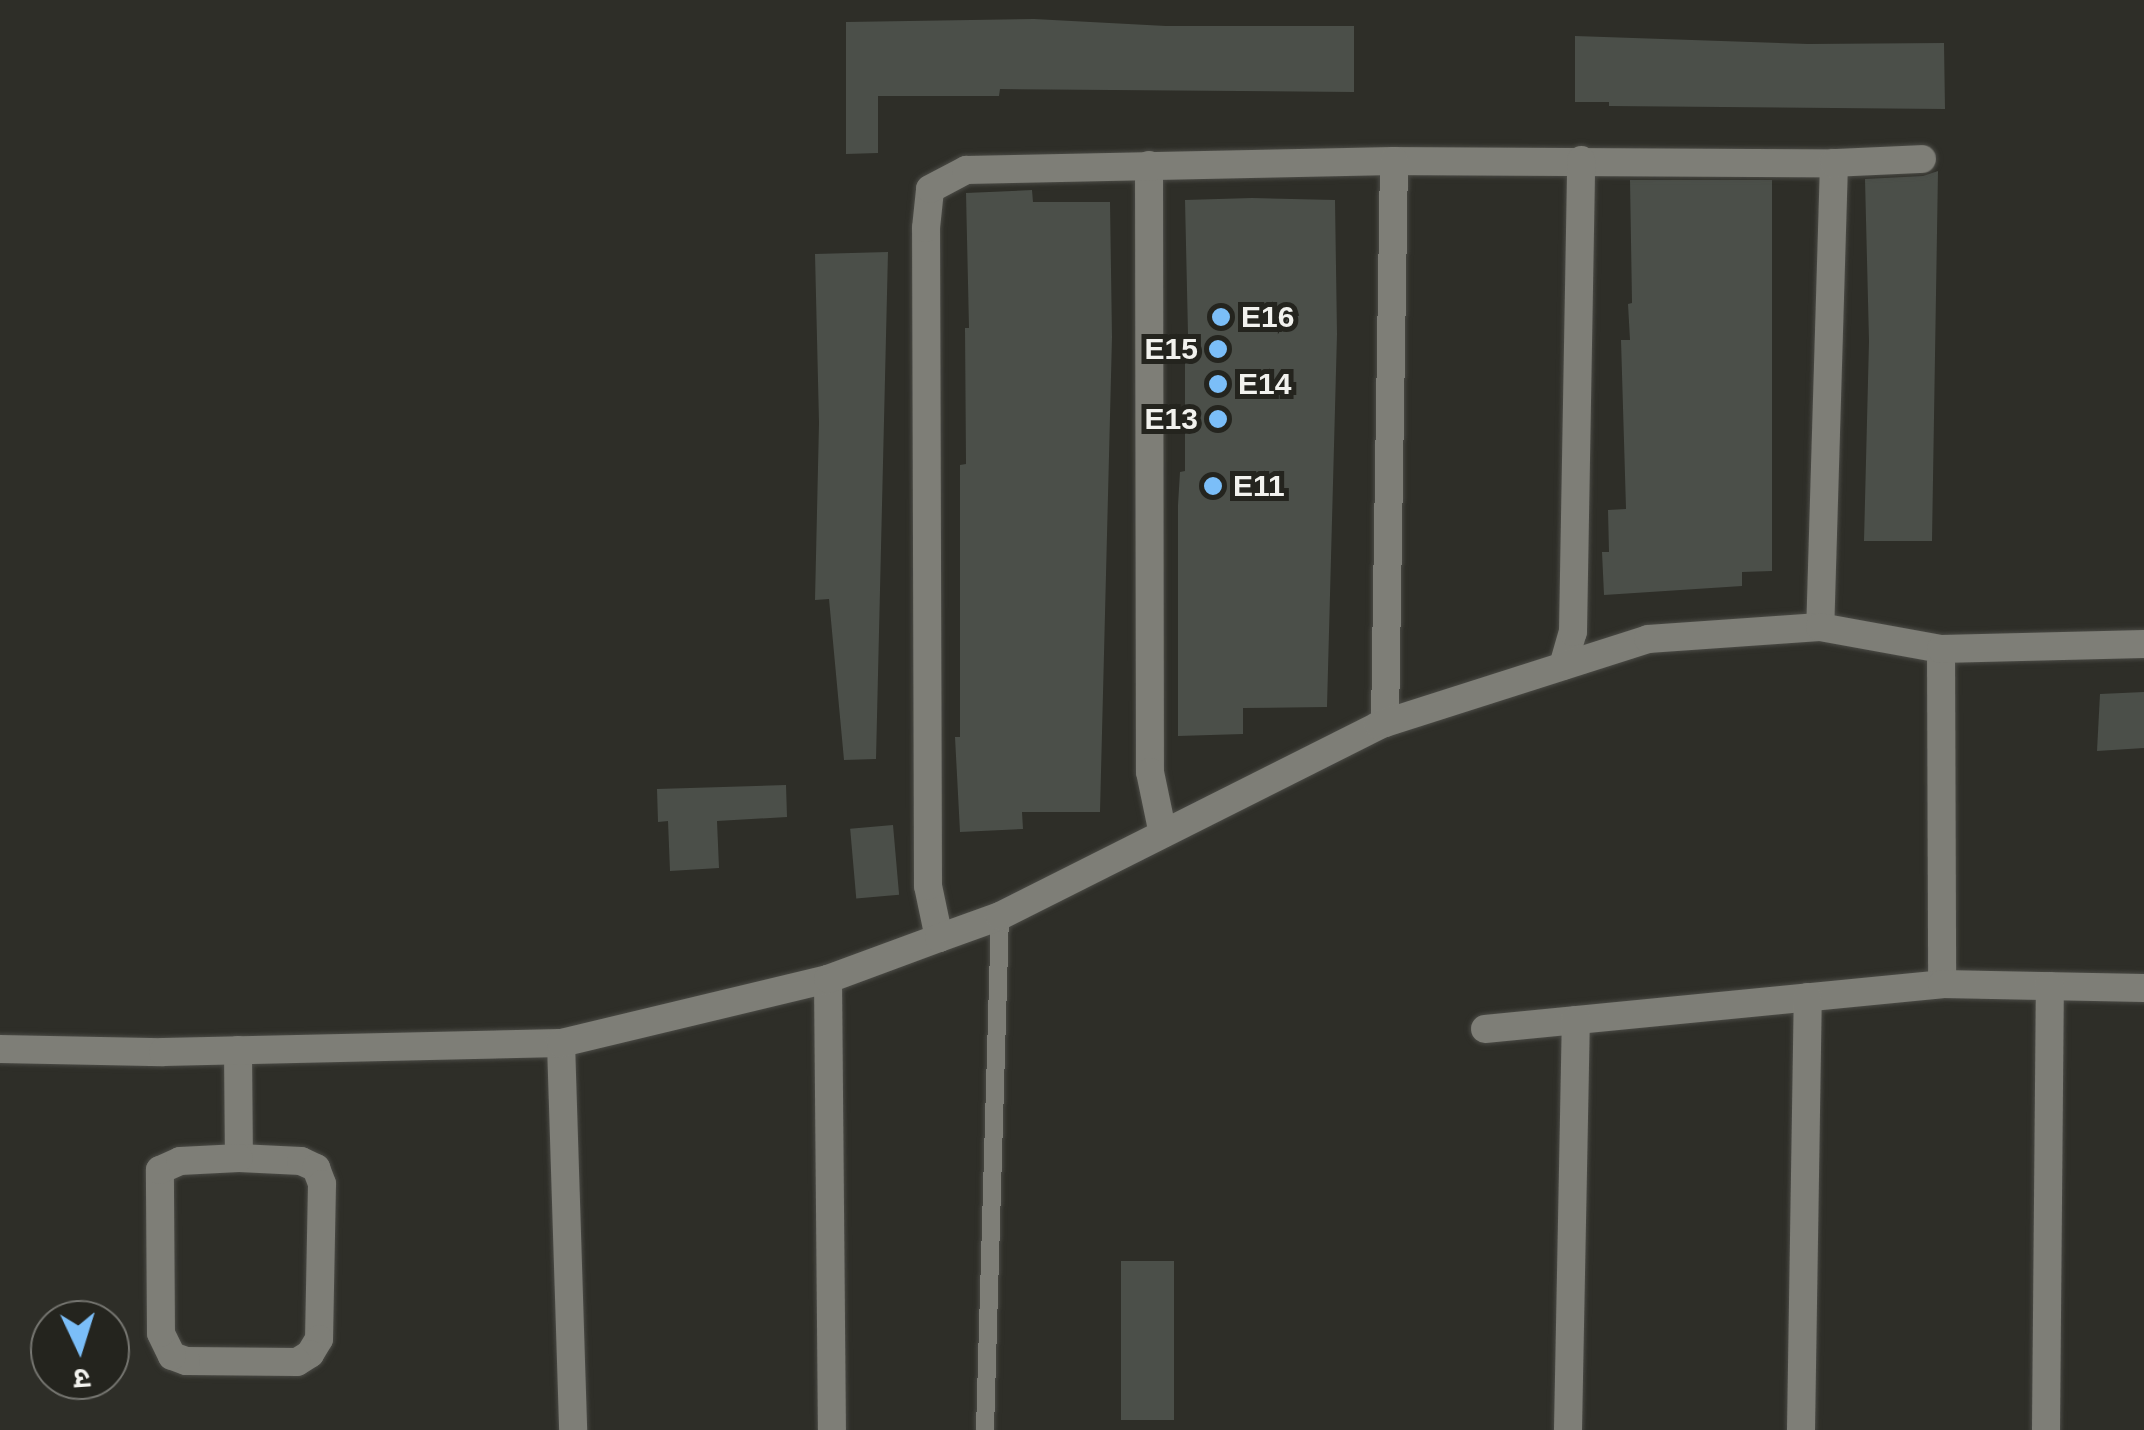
<!DOCTYPE html>
<meta charset="utf-8">
<style>
body{margin:0}
#map{position:relative;width:2144px;height:1430px;overflow:hidden;background:#2e2e28;font-family:Arial,"Noto Sans Devanagari",sans-serif}
div>[style]{position:absolute}
[style*='--x']{left:calc(var(--x)*1px);top:calc(var(--y)*1px);width:calc(var(--w)*1px);rotate:calc(var(--a)*1deg)}
.building>*{inset:0;background:#4b4f49;transform-origin:0 0}
.roads{filter:drop-shadow(0 0 2px #4b4b46) drop-shadow(0 0 2px #4b4b46)}
.service>*{height:18px;margin:-9px;padding:0 9px;transform-origin:9px;border-radius:9px;background:#7e7e77}
.minor>*{height:28px;margin:-14px;padding:0 14px;transform-origin:14px;border-radius:14px;background:#7e7e77}
.tertiary>*{height:28px;margin:-14px;padding:0 14px;transform-origin:14px;border-radius:14px;background:#7e7e77}
.dots>*{width:28px;height:28px;translate:-50% -50%;box-sizing:border-box;border:5px solid #24241e;border-radius:50%}
span{translate:-50% -50%;white-space:nowrap;text-align:center;line-height:1.15;-webkit-text-stroke:10px #24241e;paint-order:stroke}
.poi-label{font-size:30px;color:#f2f2ee;font-weight:700}
.left{translate:0 -50%;text-align:left}
.right{translate:-100% -50%;text-align:right}
.north{position:absolute;left:30px;top:1300px;width:100px;height:100px;box-sizing:border-box;background:#24241e;border:2px solid #767671;border-radius:50%;rotate:176deg;font-size:28px;font-weight:700;line-height:40px;text-align:center;color:#f2f2ee}
.north::after{content:'';display:block;margin:auto;width:35px;height:45px;background:#7bbef8;clip-path:polygon(50% 0,100% 100%,50% 72%,0 100%)}
</style>
<div id="map">
<div class="building">
<div style="clip-path:polygon(1034px 19px,1166px 26px,1354px 26px,1354px 92px,1000px 89px,999px 96px,878px 96px,878px 153px,846px 154px,846px 22px)"></div>
<div style="clip-path:polygon(1575px 36px,1808px 44px,1944px 43px,1945px 109px,1609px 106px,1609px 102px,1575px 102px)"></div>
<div style="clip-path:polygon(1938px 171px,1932px 541px,1864px 541px,1869px 341px,1865px 179px,1923px 176px)"></div>
<div style="clip-path:polygon(1630px 180px,1772px 180px,1772px 571px,1742px 572px,1742px 586px,1604px 595px,1602px 552px,1609px 552px,1608px 510px,1626px 509px,1621px 340px,1630px 340px,1628px 304px,1632px 303px)"></div>
<div style="clip-path:polygon(1032px 190px,1033px 202px,1110px 202px,1112px 337px,1100px 812px,1022px 812px,1023px 829px,960px 832px,955px 737px,960px 737px,960px 465px,966px 464px,965px 328px,969px 328px,966px 193px)"></div>
<div style="clip-path:polygon(1252px 198px,1335px 200px,1337px 334px,1327px 707px,1243px 708px,1243px 734px,1178px 736px,1178px 505px,1180px 472px,1185px 471px,1185px 335px,1188px 334px,1185px 200px)"></div>
<div style="clip-path:polygon(888px 252px,876px 759px,844px 760px,829px 599px,815px 600px,819px 423px,815px 254px)"></div>
<div style="clip-path:polygon(2144px 692px,2144px 748px,2097px 751px,2100px 694px)"></div>
<div style="clip-path:polygon(786px 785px,787px 817px,717px 821px,719px 868px,670px 871px,668px 821px,658px 822px,657px 789px)"></div>
<div style="left:893px;top:825px;width:70px;height:43px;rotate:85deg"></div>
<div style="left:1174px;top:1261px;width:159px;height:53px;rotate:90deg"></div>
</div>
<div class="roads">
<div class="service">
<div style="--x:985;--y:1430;--w:514;--a:-88.33"></div>
</div>
<div class="minor">
<div style="--x:1394;--y:161;--w:440;--a:0.3"></div>
<div style="--x:1834;--y:163;--w:464;--a:91.7"></div>
<div style="--x:1834;--y:163;--w:88;--a:-2.6"></div>
<div style="--x:1149;--y:165;--w:607;--a:89.91"></div>
<div style="--x:1150;--y:772;--w:63;--a:78.2"></div>
<div style="--x:1941;--y:649;--w:335;--a:89.8"></div>
<div style="--x:1563;--y:666;--w:35;--a:-74"></div>
<div style="--x:1573;--y:632;--w:472;--a:-89"></div>
<div style="--x:939;--y:938;--w:53;--a:-101.9"></div>
<div style="--x:928;--y:886;--w:658;--a:-90.17"></div>
<div style="--x:926;--y:228;--w:39;--a:-84"></div>
<div style="--x:930;--y:189;--w:41;--a:-27.8"></div>
<div style="--x:966;--y:170;--w:428;--a:-1.2"></div>
<div style="--x:1394;--y:161;--w:562;--a:90.92"></div>
<div style="--x:828;--y:979;--w:451;--a:89.5"></div>
<div style="--x:1485;--y:1029;--w:459;--a:-5.6"></div>
<div style="--x:1942;--y:984;--w:202;--a:1.1"></div>
<div style="--x:561;--y:1043;--w:387;--a:88.2"></div>
<div style="--x:238;--y:1050;--w:108;--a:89.5"></div>
<div style="--x:239;--y:1158;--w:62;--a:2.8"></div>
<div style="--x:301;--y:1161;--w:17;--a:25"></div>
<div style="--x:316;--y:1168;--w:17;--a:69"></div>
<div style="--x:322;--y:1184;--w:155;--a:91.1"></div>
<div style="--x:319;--y:1339;--w:17;--a:121"></div>
<div style="--x:310;--y:1354;--w:15;--a:148"></div>
<div style="--x:297;--y:1362;--w:111;--a:-179.5"></div>
<div style="--x:186;--y:1361;--w:15;--a:-160"></div>
<div style="--x:172;--y:1356;--w:25;--a:-116"></div>
<div style="--x:161;--y:1333;--w:163;--a:-90.4"></div>
<div style="--x:160;--y:1170;--w:22;--a:-24"></div>
<div style="--x:180;--y:1161;--w:59;--a:-2.9"></div>
<div style="--x:1568;--y:1430;--w:410;--a:-88.9"></div>
<div style="--x:1801;--y:1430;--w:433;--a:-89.1"></div>
<div style="--x:2046;--y:1430;--w:444;--a:-89.5"></div>
</div>
<div class="tertiary">
<div style="--x:0;--y:1049;--w:163;--a:1.1"></div>
<div style="--x:163;--y:1052;--w:398;--a:-1.3"></div>
<div style="--x:561;--y:1043;--w:275;--a:-13.5"></div>
<div style="--x:828;--y:979;--w:118;--a:-20.3"></div>
<div style="--x:939;--y:938;--w:65;--a:-19.8"></div>
<div style="--x:1000;--y:916;--w:424;--a:-26.7"></div>
<div style="--x:1379;--y:725;--w:282;--a:-17.7"></div>
<div style="--x:1648;--y:639;--w:172;--a:-4"></div>
<div style="--x:1820;--y:627;--w:123;--a:10.3"></div>
<div style="--x:1941;--y:649;--w:203;--a:-1.4"></div>
</div>
</div>
<div class="dots">
<div style="left:1221px;top:317px;background:#7bbef8"></div>
<div style="left:1218px;top:349px;background:#7bbef8"></div>
<div style="left:1218px;top:384px;background:#7bbef8"></div>
<div style="left:1218px;top:419px;background:#7bbef8"></div>
<div style="left:1213px;top:486px;background:#7bbef8"></div>
</div>
<div class="poi-label">
<span class="left" style="left:1241px;top:317px">E16</span>
<span class="right" style="left:1198px;top:349px">E15</span>
<span class="left" style="left:1238px;top:384px">E14</span>
<span class="right" style="left:1198px;top:419px">E13</span>
<span class="left" style="left:1233px;top:486px">E11</span>
</div>
<div class="north">उ</div>
</div>
